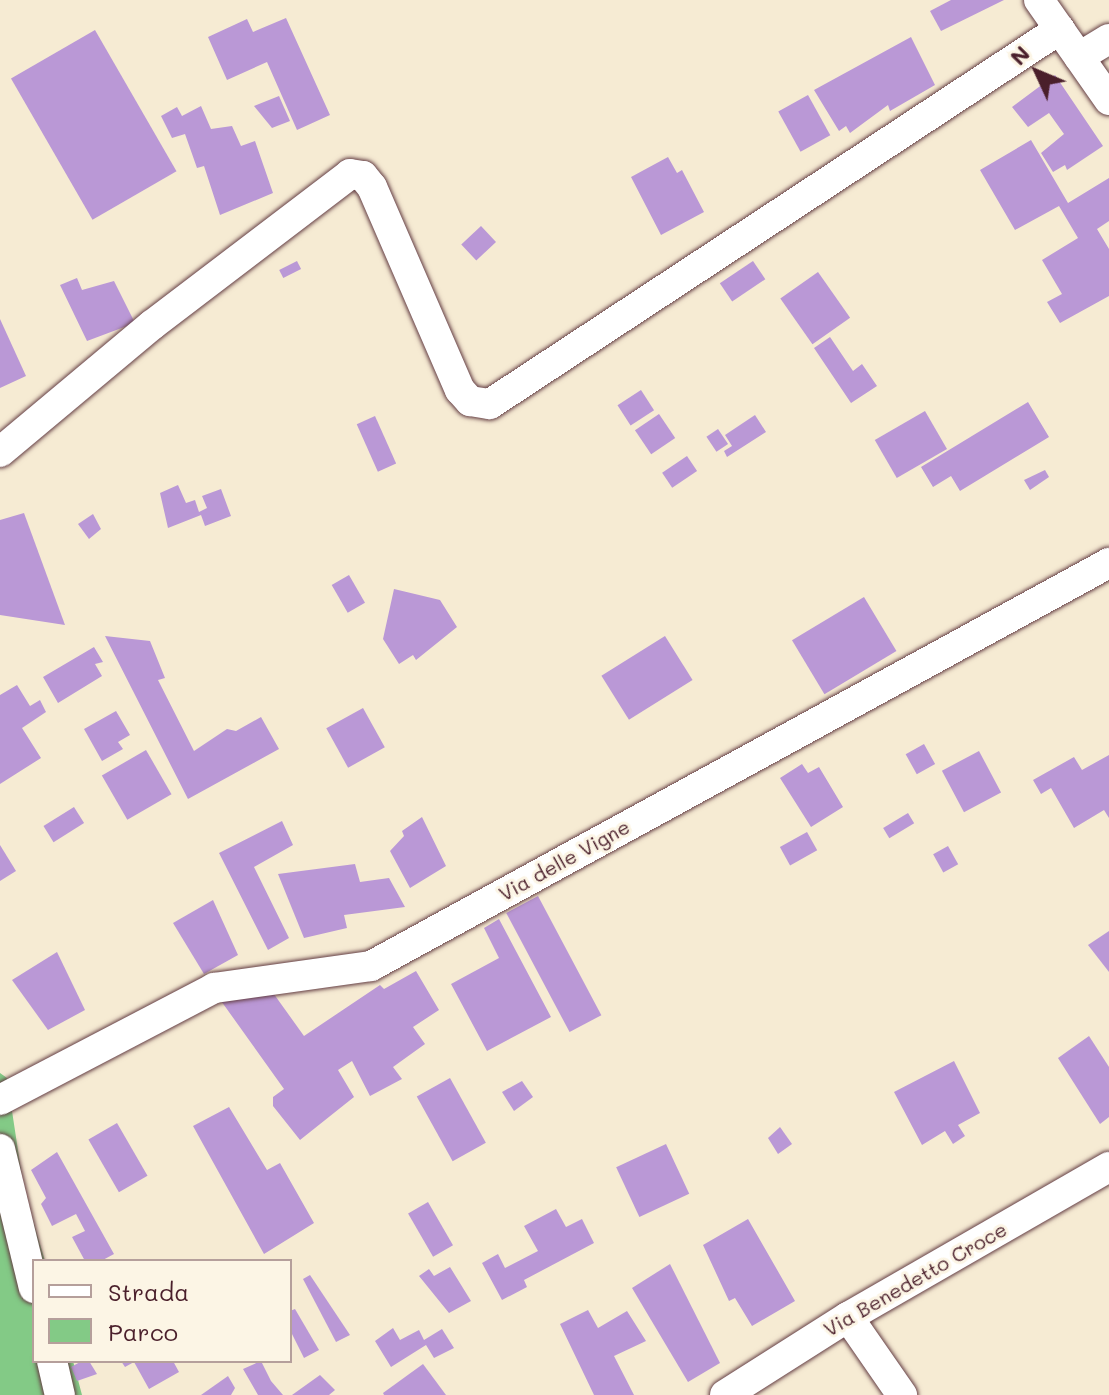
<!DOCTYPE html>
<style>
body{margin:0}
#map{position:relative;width:1109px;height:1395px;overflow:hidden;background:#f6ebd3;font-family:Mali,sans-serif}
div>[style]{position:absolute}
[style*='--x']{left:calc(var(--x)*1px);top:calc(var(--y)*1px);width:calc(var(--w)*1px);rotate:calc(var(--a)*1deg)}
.green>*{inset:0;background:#83ca86}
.building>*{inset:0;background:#ba98d6;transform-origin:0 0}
.roads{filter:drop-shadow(0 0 2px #643e44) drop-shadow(0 0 2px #643e44)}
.minor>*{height:30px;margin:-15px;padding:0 15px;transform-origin:15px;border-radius:15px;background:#fff}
span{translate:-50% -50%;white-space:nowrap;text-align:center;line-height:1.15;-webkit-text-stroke:6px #fcf5e5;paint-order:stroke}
.street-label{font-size:20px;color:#4a1f2b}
.legend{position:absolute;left:32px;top:1259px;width:260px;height:104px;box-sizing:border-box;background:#fcf5e5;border:2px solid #b59f9b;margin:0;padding:10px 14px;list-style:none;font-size:24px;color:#4a1f2b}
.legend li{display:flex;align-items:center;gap:16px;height:40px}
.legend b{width:40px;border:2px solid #b59f9b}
.north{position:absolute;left:997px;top:32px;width:80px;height:80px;-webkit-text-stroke:6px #fcf5e5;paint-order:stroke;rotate:314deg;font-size:22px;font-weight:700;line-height:32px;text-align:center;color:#4a1f2b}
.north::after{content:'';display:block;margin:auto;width:28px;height:36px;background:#4a1f2b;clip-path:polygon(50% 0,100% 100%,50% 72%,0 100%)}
</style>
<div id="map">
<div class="green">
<div style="clip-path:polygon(0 1073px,7px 1078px,24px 1190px,45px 1261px,34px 1261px,34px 1361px,73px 1361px,82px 1395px,0 1395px)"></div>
</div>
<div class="building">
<div style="clip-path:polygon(951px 0,1004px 0,941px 31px,930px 11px)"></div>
<div style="clip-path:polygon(286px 18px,330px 115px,297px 130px,267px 62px,227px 80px,208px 37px,247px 19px,253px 32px)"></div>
<div style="left:95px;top:30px;width:163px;height:97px;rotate:60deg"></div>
<div style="clip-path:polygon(911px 37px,935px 85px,890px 111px,888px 105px,850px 133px,846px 126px,839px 131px,814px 90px)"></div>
<div style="clip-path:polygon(1055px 75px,1103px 146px,1067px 170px,1065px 165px,1053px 172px,1041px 153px,1064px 134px,1049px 113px,1028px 127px,1012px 107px)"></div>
<div style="left:808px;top:95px;width:46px;height:34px;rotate:61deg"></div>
<div style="clip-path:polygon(279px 96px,290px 121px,272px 128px,254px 106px)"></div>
<div style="clip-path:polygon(201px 106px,211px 129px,232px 126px,241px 146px,255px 141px,273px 193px,220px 215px,204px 166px,197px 168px,185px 134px,172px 138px,161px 116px,177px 107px,182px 116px)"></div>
<div style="clip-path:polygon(1031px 140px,1068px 203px,1109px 178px,1109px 221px,1097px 229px,1109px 249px,1109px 296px,1060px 323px,1047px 302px,1062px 294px,1042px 260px,1078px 238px,1059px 206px,1015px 230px,980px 170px)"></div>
<div style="clip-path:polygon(668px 157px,677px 173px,682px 170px,704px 212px,661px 235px,631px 177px)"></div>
<div style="left:481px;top:226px;width:22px;height:27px;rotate:47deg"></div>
<div style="left:297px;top:261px;width:9px;height:20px;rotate:63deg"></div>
<div style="left:753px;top:261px;width:22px;height:40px;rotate:56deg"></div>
<div style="left:818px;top:272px;width:56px;height:46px;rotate:55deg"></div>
<div style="clip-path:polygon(77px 278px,82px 290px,114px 281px,135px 323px,87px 341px,60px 285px)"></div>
<div style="clip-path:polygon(0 319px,26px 376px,0 388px)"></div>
<div style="clip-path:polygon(830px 337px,853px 371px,862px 364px,877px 386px,851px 403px,814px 348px)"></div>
<div style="left:641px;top:390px;width:24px;height:28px;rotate:57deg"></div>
<div style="clip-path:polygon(1028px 402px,1049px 437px,960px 491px,951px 476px,933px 487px,921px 467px)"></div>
<div style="left:925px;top:411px;width:44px;height:58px;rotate:60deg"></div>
<div style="left:659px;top:414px;width:29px;height:29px;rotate:56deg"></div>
<div style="clip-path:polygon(755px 415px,766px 432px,727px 457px,724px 451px,732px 446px,725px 435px)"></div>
<div style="left:375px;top:416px;width:52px;height:20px;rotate:66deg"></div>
<div style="left:718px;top:429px;width:18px;height:14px;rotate:56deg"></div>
<div style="left:687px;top:456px;width:18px;height:30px;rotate:56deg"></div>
<div style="clip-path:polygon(1045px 470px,1049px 477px,1030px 490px,1024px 480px)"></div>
<div style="clip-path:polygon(178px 485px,186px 503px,195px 500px,199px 512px,207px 508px,202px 496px,221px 489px,231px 516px,205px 526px,201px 515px,168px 528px,160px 493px)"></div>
<div style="clip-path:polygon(24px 513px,65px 625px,0 615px,0 520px)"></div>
<div style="clip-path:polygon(93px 514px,101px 529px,89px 539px,78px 524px)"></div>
<div style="left:349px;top:575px;width:32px;height:20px;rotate:60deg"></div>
<div style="clip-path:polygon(394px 589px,440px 600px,457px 627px,416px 660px,413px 655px,399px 664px,383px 639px)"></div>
<div style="left:864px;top:597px;width:63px;height:84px;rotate:59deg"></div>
<div style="clip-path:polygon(105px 636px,150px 641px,165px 678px,158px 680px,194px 751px,227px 729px,236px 731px,261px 717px,279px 749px,188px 799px)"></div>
<div style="left:665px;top:636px;width:52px;height:75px;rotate:58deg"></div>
<div style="clip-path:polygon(94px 647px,103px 662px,95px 664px,102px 676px,58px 703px,43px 677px)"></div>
<div style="clip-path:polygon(17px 685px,30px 706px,40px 700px,46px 712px,22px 728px,41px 758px,0 784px,0 695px)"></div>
<div style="left:363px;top:708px;width:45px;height:42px;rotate:61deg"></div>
<div style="clip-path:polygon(116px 711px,130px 735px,118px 742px,123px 749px,102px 761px,84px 729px)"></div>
<div style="left:924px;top:744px;width:23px;height:21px;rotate:61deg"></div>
<div style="left:146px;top:750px;width:51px;height:51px;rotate:60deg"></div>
<div style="left:979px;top:751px;width:47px;height:42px;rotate:62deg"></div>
<div style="clip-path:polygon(1109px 755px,1109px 818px,1104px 810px,1074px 828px,1051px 788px,1041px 794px,1033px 780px,1074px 757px,1082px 770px)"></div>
<div style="clip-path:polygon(802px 764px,808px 773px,819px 767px,843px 807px,811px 827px,780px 778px)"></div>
<div style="left:74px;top:807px;width:19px;height:36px;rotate:58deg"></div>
<div style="left:908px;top:813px;width:12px;height:29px;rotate:59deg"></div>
<div style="clip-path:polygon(422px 817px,446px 866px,410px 888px,390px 851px,404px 836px,402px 831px)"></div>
<div style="clip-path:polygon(282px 821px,293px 845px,254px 867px,289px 938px,268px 950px,219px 853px)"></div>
<div style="left:807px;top:832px;width:21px;height:31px;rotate:61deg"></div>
<div style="clip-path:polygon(0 845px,16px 871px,0 881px)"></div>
<div style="left:948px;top:846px;width:21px;height:17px;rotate:61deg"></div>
<div style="clip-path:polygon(355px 864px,360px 882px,389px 878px,405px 907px,344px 915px,347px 928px,304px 938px,278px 874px)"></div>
<div style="left:538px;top:896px;width:135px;height:36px;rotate:62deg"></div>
<div style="clip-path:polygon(213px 900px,238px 955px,204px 974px,173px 923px)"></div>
<div style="clip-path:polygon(499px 919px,551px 1017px,487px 1051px,451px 984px,499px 958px,484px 928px)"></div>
<div style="clip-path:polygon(1109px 931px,1109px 972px,1088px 945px)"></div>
<div style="clip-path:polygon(57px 952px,85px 1010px,48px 1030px,12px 980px)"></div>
<div style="clip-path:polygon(416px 971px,439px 1010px,413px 1027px,425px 1044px,393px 1067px,402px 1079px,370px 1096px,352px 1061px,338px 1070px,354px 1097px,300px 1140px,273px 1106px,273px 1097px,284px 1089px,219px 998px,266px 983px,304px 1036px,380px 985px,384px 989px)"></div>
<div style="clip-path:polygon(1089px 1036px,1109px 1067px,1109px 1117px,1100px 1124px,1058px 1058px)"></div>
<div style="clip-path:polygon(954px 1061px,980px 1113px,958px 1125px,965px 1136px,953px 1144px,945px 1131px,922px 1145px,894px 1092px)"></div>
<div style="left:450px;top:1078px;width:74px;height:38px;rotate:61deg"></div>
<div style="clip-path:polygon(522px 1081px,533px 1097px,514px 1111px,502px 1092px)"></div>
<div style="clip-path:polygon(229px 1107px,267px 1170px,280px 1163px,314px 1223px,264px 1254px,193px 1126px)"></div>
<div style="left:117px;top:1123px;width:61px;height:33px;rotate:60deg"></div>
<div style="clip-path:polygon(780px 1127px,792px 1144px,778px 1154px,768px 1138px)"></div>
<div style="left:666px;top:1144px;width:55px;height:55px;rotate:65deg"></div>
<div style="clip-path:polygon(57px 1152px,114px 1254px,101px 1261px,85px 1261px,72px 1237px,85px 1231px,76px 1214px,52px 1226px,41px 1204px,46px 1198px,31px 1170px)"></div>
<div style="left:428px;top:1202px;width:50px;height:23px;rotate:60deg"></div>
<div style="clip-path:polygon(556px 1209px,566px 1227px,582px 1219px,594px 1243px,524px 1280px,527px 1287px,502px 1300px,482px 1263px,498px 1254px,505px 1268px,538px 1251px,524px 1226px)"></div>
<div style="clip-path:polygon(748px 1219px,795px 1301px,752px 1326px,735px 1298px,729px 1301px,703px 1245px)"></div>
<div style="clip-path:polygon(670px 1264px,720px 1363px,688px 1382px,632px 1288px)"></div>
<div style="clip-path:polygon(450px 1267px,471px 1301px,449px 1313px,419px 1276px,429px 1269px,434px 1276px)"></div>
<div style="clip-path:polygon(310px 1275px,350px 1335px,336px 1342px,303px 1279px)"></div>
<div style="clip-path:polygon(295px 1309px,319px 1350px,304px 1358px,290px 1330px,290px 1311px)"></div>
<div style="clip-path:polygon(588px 1310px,598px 1328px,627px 1311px,646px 1341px,614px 1356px,634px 1395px,594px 1395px,560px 1324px)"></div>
<div style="clip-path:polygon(393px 1328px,400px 1340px,419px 1330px,424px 1340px,442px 1329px,454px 1348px,434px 1358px,426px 1345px,391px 1367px,375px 1341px)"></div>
<div style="clip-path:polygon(82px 1361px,89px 1361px,97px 1374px,77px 1381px,71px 1367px)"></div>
<div style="clip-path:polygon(121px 1361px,173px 1361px,179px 1372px,149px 1389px,134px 1362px,125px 1367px)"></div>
<div style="clip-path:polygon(261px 1361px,271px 1381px,283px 1395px,258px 1395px,243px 1369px)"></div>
<div style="clip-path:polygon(423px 1364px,446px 1395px,384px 1395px,383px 1393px)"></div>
<div style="clip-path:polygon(320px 1375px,335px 1390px,329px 1395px,292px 1395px)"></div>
<div style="clip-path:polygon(228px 1376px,235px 1388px,231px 1395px,201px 1395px)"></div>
</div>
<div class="roads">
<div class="minor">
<div style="--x:1039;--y:0;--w:122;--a:55"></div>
<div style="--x:1079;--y:57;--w:35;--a:-31"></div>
<div style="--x:0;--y:452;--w:198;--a:-39.9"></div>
<div style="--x:152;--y:325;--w:249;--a:-37.3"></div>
<div style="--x:350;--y:174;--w:13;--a:9"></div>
<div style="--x:363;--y:176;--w:14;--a:51"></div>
<div style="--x:372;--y:187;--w:221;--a:66.6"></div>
<div style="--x:460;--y:390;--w:15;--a:48"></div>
<div style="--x:470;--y:401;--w:20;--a:9"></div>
<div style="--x:490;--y:404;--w:682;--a:-33.34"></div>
<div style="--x:0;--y:1100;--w:242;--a:-27.6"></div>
<div style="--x:214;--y:988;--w:159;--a:-8"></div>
<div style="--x:371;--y:966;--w:841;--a:-28.64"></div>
<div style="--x:0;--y:1149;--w:143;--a:76.3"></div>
<div style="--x:848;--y:1317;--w:95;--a:55.3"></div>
<div style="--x:52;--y:1361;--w:35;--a:77"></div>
<div style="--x:725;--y:1395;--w:146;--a:-32.4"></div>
<div style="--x:848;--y:1317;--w:301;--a:-29.9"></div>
</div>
</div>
<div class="street-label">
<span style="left:564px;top:860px;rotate:-29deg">Via delle Vigne</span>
<span style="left:915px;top:1279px;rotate:-30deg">Via Benedetto Croce</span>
</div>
<ul class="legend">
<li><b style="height:10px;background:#fff"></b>Strada</li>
<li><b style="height:22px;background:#83ca86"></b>Parco</li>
</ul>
<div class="north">N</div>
</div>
